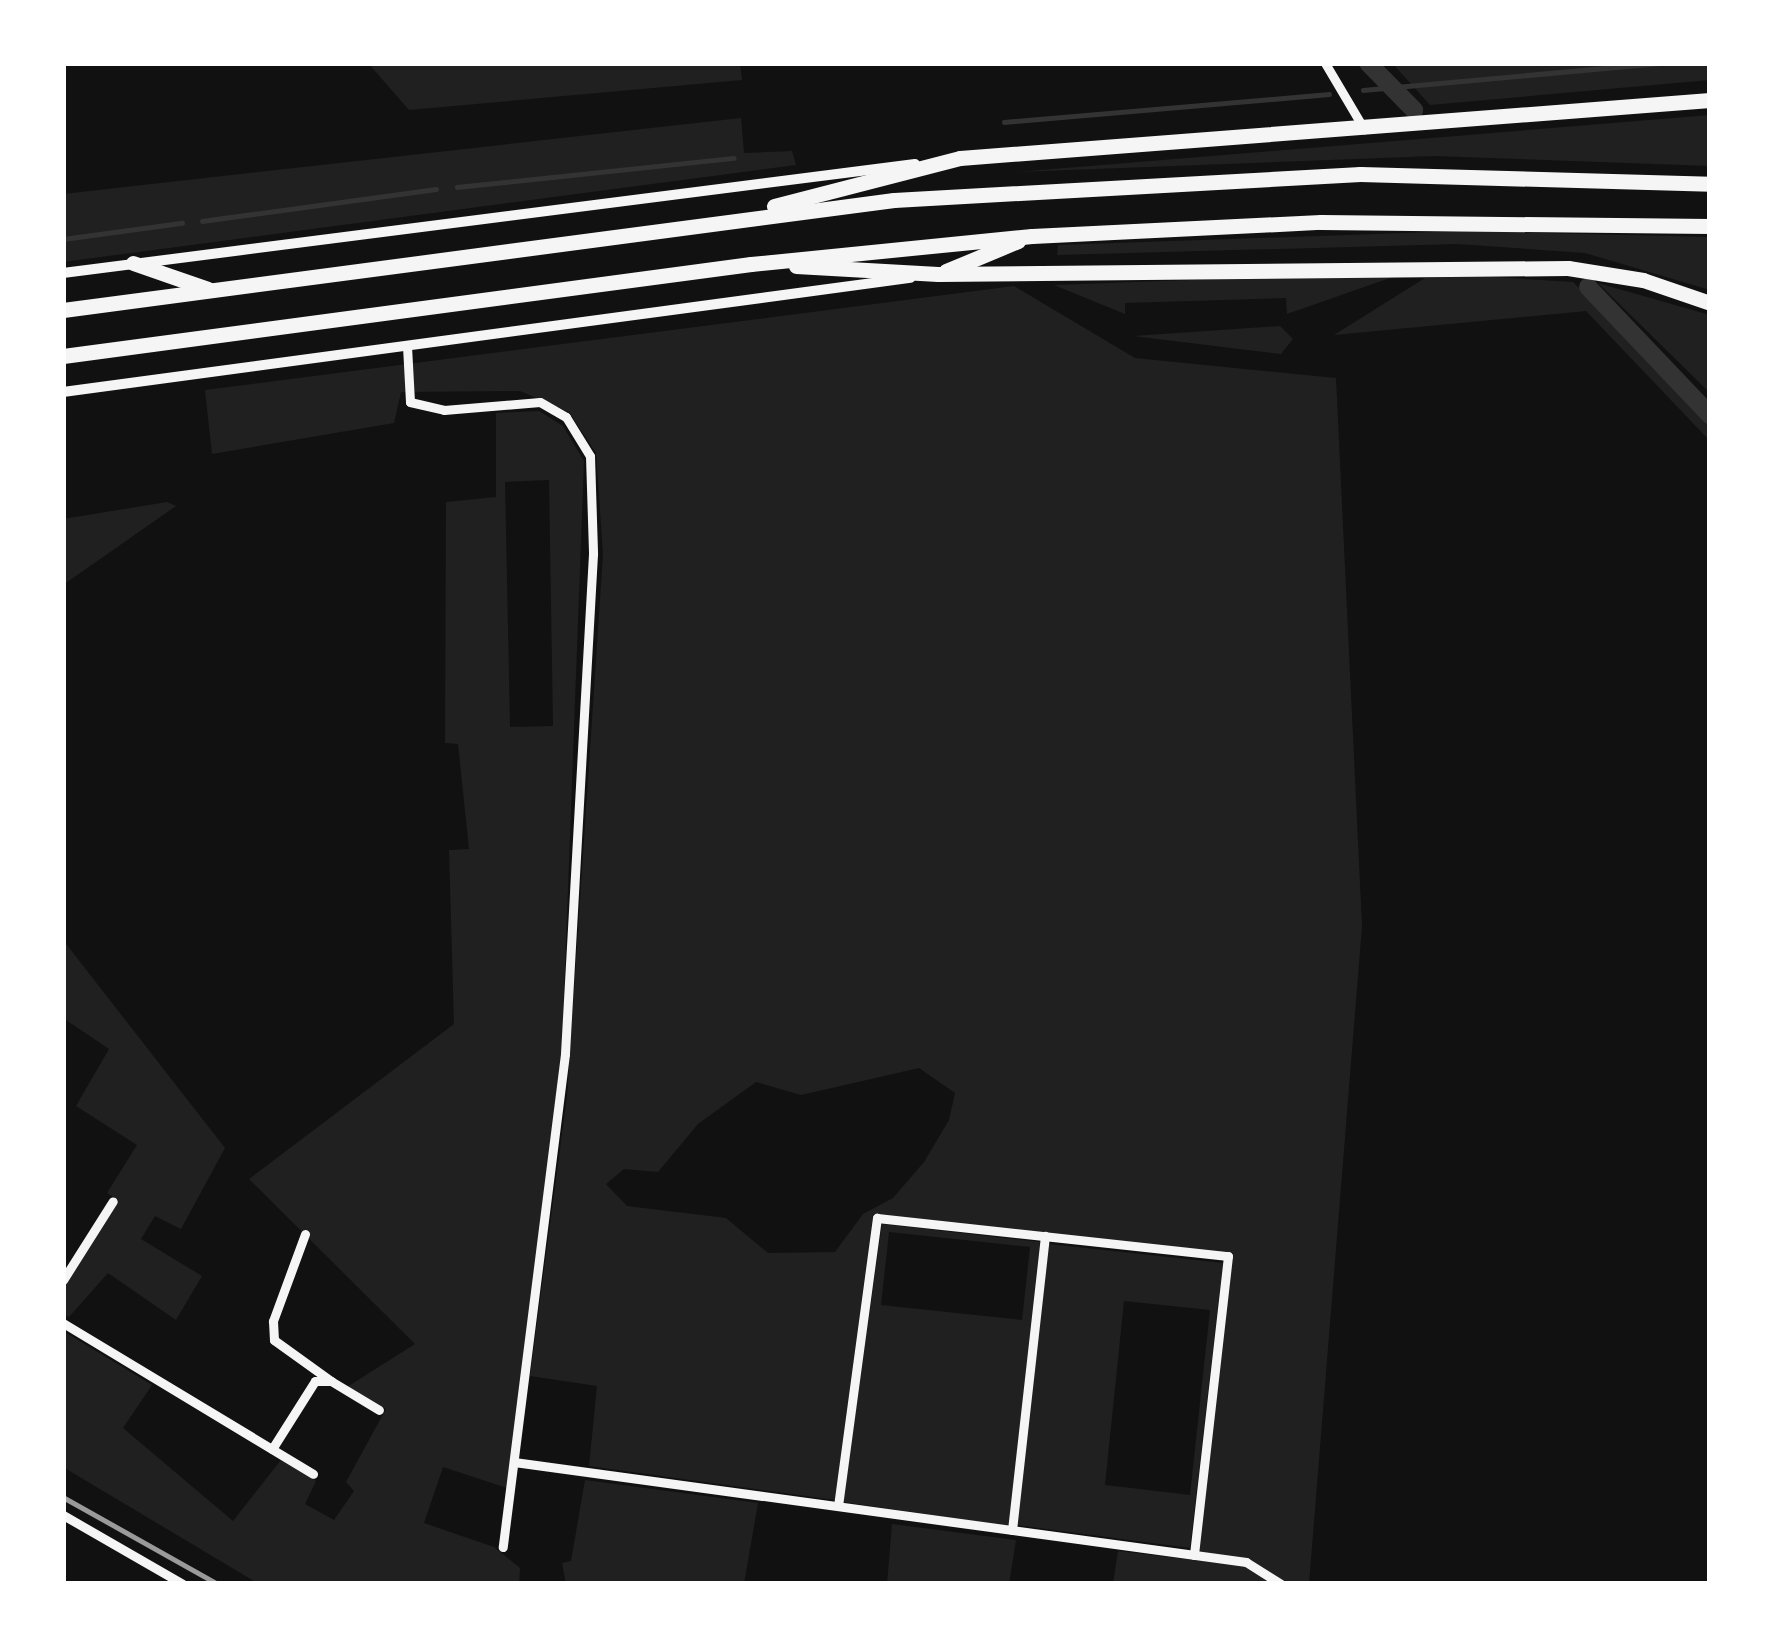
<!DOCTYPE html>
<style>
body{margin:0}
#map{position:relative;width:1773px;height:1647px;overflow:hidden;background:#111;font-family:"DejaVu Sans",sans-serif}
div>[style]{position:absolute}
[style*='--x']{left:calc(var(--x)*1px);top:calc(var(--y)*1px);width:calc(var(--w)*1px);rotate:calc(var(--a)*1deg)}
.green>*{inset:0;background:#202020}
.stream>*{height:4.5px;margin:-2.25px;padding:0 2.25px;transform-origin:2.25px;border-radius:2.25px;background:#333}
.canal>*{height:18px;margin:-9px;padding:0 9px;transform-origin:9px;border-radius:9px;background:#333}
.minor>*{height:9px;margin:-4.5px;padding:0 4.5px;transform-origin:4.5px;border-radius:4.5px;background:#f5f5f5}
.tertiary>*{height:10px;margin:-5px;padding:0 5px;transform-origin:5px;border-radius:5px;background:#f5f5f5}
.trunk>*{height:15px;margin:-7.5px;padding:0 7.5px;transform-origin:7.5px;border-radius:7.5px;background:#f5f5f5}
.rail>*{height:4.5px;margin:-2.25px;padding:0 2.25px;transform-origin:2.25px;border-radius:2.25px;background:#9a9a9a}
span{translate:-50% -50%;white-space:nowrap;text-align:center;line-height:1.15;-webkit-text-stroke:9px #fff;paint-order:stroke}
.frame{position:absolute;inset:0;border:66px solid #fff;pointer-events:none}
</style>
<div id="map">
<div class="green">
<div style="clip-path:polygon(368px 63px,740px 63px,742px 80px,409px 110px)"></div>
<div style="clip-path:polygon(1392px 63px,1710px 63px,1710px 80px,1430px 105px)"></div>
<div style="clip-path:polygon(1710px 115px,1710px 166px,1434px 156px,1017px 172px)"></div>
<div style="clip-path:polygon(741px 118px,744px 153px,792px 151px,796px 165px,63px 262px,63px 194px)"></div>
<div style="clip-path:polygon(1461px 231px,1710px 237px,1710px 290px,1585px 253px,1457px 244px,1057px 255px,1058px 245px)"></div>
<div style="clip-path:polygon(1407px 272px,1287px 314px,1286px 298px,1125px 303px,1125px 314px,1054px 285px)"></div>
<div style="clip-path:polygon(1478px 276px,1573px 282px,1710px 423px,1710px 441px,1586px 311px,1334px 335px,1425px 278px)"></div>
<div style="clip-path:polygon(1598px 283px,1710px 315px,1710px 393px)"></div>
<div style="clip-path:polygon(evenodd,1014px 286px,1135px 358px,1336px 378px,1362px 926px,1309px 1584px,1287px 1584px,1244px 1558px,1197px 1552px,1231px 1254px,873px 1214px,835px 1500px,589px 1466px,597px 1386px,530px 1376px,567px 1096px,603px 554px,596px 453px,569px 412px,520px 391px,401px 392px,394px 423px,212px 454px,205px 390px,1014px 286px,919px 1068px,955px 1093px,949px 1120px,924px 1162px,893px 1198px,863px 1214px,835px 1252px,768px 1253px,726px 1218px,627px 1206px,606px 1184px,624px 1169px,658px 1172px,698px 1124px,756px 1082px,801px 1095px,919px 1068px)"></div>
<div style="clip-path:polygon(1280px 326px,1293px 339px,1281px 354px,1133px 336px)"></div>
<div style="clip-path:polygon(evenodd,539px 411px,563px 426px,584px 461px,562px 1049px,507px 1488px,443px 1467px,424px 1523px,494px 1547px,520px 1568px,519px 1584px,259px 1584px,63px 1467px,63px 1331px,152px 1385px,123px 1428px,233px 1521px,281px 1460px,316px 1481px,305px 1504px,334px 1520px,354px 1491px,346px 1482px,386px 1409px,347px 1387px,415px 1344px,249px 1179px,454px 1024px,449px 850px,469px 849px,458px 744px,445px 743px,446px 502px,496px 497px,496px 413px,539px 411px,549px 480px,553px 726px,510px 727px,505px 482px,549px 480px)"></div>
<div style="clip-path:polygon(167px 502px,176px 506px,63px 585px,63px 519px)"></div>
<div style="clip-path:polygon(63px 940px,225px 1148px,181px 1229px,155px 1216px,141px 1239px,202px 1276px,176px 1320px,108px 1273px,69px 1317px,63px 1314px,63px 1287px,118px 1200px,107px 1193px,137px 1145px,76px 1106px,109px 1049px,63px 1018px)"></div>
<div style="clip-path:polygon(evenodd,882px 1224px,1040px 1242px,1009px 1526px,843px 1502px,882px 1224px,889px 1232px,1030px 1247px,1022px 1320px,881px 1305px,889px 1232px)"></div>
<div style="clip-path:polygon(evenodd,1049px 1244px,1223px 1263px,1190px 1548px,1016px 1525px,1049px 1244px,1124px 1301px,1210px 1310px,1190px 1495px,1105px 1485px,1124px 1301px)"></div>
<div style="clip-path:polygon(585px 1480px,758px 1503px,744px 1584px,566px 1584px,562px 1563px,571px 1561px)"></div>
<div style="clip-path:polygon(892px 1524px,1016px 1540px,1009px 1584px,887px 1584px)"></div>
<div style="clip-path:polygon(1118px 1551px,1245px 1566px,1274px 1584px,1113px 1584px)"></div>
</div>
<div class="stream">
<div style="--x:1363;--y:90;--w:298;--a:-5.2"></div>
<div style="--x:1004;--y:122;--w:326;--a:-4.9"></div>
<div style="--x:457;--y:187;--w:278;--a:-6"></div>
<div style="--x:202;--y:221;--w:236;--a:-7.8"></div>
<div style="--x:63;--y:239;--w:120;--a:-7.7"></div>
</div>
<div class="canal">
<div style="--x:1368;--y:63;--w:66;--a:45.6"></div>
<div style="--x:1588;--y:287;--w:177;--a:46.4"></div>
</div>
<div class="minor">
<div style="--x:1325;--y:63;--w:77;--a:59.4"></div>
<div style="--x:407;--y:346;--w:56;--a:86.9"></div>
<div style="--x:410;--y:402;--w:35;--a:13"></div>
<div style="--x:444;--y:410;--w:96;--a:-4.8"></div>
<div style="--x:540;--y:402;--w:30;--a:30"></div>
<div style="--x:566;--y:417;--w:46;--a:58.4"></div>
<div style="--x:590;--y:456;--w:98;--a:88.2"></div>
<div style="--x:593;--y:554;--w:501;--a:93.21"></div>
<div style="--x:565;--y:1054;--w:497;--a:97.2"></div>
<div style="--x:305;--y:1234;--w:93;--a:110.2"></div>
<div style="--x:273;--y:1321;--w:19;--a:87"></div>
<div style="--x:274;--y:1340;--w:70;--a:35.7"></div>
<div style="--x:63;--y:1280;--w:93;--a:-57.7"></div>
<div style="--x:63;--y:1323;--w:292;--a:31.1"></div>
<div style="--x:272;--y:1449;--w:80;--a:-57.7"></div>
<div style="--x:315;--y:1381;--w:16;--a:0"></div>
<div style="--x:331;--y:1381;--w:56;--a:31.1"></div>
<div style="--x:514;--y:1462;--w:739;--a:7.78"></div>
<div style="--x:1246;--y:1562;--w:41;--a:32.2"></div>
<div style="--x:838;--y:1506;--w:291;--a:-82.3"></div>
<div style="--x:877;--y:1218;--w:353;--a:6.2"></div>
<div style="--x:1228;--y:1256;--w:301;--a:96.5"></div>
<div style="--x:63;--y:1515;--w:138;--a:29.9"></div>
<div style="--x:1012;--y:1530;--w:296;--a:-83.6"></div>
</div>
<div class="tertiary">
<div style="--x:63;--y:273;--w:859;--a:-7.29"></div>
<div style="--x:63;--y:392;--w:855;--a:-7.67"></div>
</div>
<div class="trunk">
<div style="--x:774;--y:206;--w:192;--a:-14.5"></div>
<div style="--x:960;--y:158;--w:752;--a:-4.42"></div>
<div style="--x:133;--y:263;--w:79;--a:19.1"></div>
<div style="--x:796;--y:266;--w:142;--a:3.2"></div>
<div style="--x:938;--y:274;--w:630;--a:-0.55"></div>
<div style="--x:1568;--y:268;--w:76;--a:9.1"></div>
<div style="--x:1643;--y:280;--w:71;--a:18.9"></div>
<div style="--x:946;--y:271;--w:78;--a:-22.6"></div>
<div style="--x:63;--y:310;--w:838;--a:-7.54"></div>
<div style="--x:894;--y:200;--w:467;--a:-3.2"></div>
<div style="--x:1360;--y:174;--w:350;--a:1.6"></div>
<div style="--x:63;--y:356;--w:694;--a:-7.62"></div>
<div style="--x:751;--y:264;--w:282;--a:-5.7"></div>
<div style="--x:1032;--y:236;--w:289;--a:-2.8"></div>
<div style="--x:1321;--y:222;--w:389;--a:0.6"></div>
</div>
<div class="rail">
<div style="--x:63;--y:1497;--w:178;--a:29.3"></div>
</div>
<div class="frame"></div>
</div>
